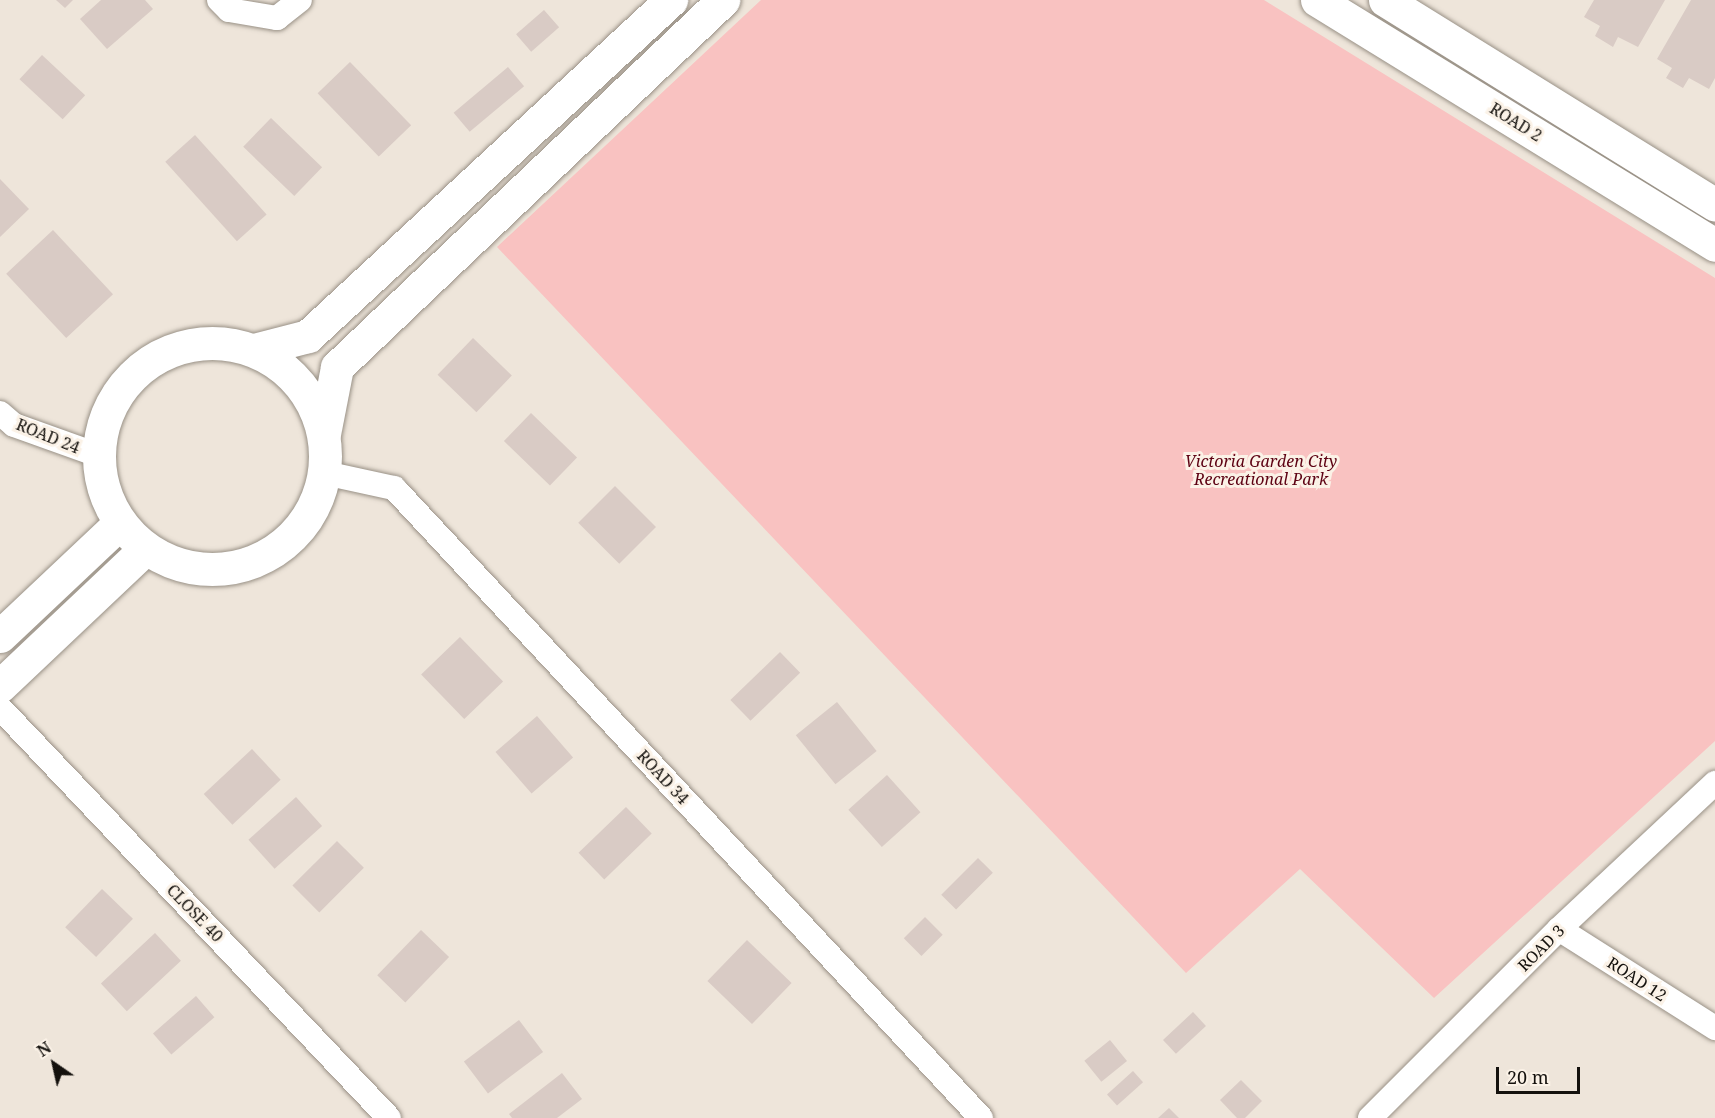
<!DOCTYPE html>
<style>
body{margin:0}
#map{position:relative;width:1715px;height:1118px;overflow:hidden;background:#eee5da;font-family:"Noto Serif",serif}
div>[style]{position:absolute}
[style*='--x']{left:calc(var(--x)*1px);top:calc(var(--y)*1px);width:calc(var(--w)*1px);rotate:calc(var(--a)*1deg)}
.green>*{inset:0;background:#f9c2c1}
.building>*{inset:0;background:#d9cbc5;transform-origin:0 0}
.roads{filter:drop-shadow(0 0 2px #999186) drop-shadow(0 0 2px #999186)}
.street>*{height:24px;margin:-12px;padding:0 12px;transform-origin:12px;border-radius:12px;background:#fff}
.secondary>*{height:33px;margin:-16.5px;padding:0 16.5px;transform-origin:16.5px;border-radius:16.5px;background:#fff}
.secondary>.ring{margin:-16.5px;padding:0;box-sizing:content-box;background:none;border:33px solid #fff;border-radius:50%}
span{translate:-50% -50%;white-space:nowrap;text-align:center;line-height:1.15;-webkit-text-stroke:6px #fbf2e7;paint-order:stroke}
.street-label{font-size:16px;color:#14110d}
.park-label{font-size:16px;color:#5d0213;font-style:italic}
.north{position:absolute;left:24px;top:1034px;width:60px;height:60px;-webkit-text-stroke:4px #fbf2e7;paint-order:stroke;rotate:326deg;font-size:16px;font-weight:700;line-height:24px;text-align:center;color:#14110d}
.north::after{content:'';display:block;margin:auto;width:21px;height:27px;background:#14110d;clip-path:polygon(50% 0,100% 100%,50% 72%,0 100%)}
.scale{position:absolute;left:1496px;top:1067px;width:84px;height:27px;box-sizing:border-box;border:3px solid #14110d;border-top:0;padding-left:8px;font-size:18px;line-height:21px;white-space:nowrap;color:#14110d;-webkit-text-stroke:4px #fbf2e7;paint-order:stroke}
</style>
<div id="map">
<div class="green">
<div style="clip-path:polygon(761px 0,1264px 0,1715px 278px,1715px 741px,1434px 998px,1300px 869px,1186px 973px,497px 247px)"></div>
</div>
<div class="building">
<div style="clip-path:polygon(56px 0,73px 0,65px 8px)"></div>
<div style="clip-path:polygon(101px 0,145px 0,153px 9px,107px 49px,80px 19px)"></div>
<div style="clip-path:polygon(1594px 0,1665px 0,1638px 47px,1618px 37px,1613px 47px,1595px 36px,1600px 26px,1584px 17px)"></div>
<div style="clip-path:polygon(1691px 0,1715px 0,1715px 78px,1709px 89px,1689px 78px,1683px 88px,1666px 78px,1672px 68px,1657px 59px)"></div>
<div style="left:544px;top:10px;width:23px;height:37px;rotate:49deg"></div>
<div style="left:42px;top:55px;width:59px;height:33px;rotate:43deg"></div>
<div style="left:350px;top:62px;width:88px;height:45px;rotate:46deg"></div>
<div style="left:508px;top:67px;width:25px;height:71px;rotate:50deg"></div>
<div style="left:271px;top:118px;width:71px;height:40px;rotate:44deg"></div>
<div style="left:195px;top:135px;width:107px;height:40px;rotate:48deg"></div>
<div style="clip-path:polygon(0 179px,29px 209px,0 237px)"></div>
<div style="left:53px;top:230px;width:88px;height:64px;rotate:47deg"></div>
<div style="left:473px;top:338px;width:54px;height:51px;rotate:44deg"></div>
<div style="left:531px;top:413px;width:64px;height:39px;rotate:44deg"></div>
<div style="left:615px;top:486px;width:58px;height:52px;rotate:45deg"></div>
<div style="left:460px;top:637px;width:62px;height:54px;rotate:46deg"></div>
<div style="left:780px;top:652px;width:29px;height:69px;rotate:46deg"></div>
<div style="left:837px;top:702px;width:63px;height:53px;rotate:51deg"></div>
<div style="left:537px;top:716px;width:55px;height:55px;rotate:49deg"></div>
<div style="left:252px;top:749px;width:42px;height:66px;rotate:47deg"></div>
<div style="left:887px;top:775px;width:50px;height:52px;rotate:48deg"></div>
<div style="left:296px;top:797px;width:39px;height:64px;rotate:48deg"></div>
<div style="left:626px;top:807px;width:37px;height:66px;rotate:46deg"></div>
<div style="left:337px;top:841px;width:38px;height:63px;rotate:45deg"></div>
<div style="left:978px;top:858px;width:21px;height:52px;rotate:45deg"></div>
<div style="left:102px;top:889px;width:43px;height:53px;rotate:44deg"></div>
<div style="left:925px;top:917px;width:25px;height:30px;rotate:45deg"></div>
<div style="left:421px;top:930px;width:39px;height:63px;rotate:44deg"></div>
<div style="left:155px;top:933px;width:38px;height:74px;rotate:47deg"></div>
<div style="left:747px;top:940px;width:62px;height:57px;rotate:44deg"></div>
<div style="left:196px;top:996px;width:28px;height:57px;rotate:49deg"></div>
<div style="left:1193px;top:1012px;width:19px;height:41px;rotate:47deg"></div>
<div style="left:519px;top:1020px;width:40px;height:69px;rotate:53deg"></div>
<div style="left:1110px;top:1040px;width:27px;height:33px;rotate:51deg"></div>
<div style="left:1133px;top:1071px;width:15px;height:35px;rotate:48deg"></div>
<div style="clip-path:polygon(562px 1073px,582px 1099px,557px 1118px,512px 1118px,509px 1114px)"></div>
<div style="clip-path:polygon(1241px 1080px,1262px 1101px,1245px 1118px,1237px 1118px,1220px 1100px)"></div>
<div style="clip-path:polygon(1169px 1108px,1179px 1118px,1158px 1118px)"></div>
</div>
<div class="roads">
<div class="street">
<div style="--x:219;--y:0;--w:14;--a:45"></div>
<div style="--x:229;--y:10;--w:49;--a:9.5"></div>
<div style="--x:277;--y:18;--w:29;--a:-38"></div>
<div style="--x:0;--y:413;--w:18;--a:41"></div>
<div style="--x:14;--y:425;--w:89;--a:19.7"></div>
<div style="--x:325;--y:473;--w:71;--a:12.3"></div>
<div style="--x:394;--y:488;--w:861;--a:47.02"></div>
<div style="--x:0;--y:708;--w:565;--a:46.51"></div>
<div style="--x:1559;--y:929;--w:185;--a:32.4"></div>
<div style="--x:1370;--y:1118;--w:267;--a:-45"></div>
<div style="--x:1559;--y:929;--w:214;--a:-43.1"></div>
</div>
<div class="secondary">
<div style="--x:1317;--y:0;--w:467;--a:31.6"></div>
<div style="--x:1385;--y:0;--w:388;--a:31.8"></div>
<div class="ring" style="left:99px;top:343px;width:193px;height:193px"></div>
<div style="--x:254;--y:350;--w:56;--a:-14.5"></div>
<div style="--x:308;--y:336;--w:495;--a:-42.8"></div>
<div style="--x:324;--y:434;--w:68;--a:-79"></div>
<div style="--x:337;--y:367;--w:533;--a:-43.55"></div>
<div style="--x:0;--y:636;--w:165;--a:-43.3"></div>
<div style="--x:0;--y:686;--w:199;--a:-43.4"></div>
</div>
</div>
<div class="street-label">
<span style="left:1516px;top:122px;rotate:32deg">ROAD 2</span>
<span style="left:48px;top:436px;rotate:22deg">ROAD 24</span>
<span style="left:663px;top:777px;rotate:47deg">ROAD 34</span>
<span style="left:195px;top:913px;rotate:46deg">CLOSE 40</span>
<span style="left:1541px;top:948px;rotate:-45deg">ROAD 3</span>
<span style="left:1637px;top:979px;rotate:33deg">ROAD 12</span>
</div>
<div class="park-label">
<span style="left:1261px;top:470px">Victoria Garden City<br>Recreational Park</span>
</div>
<div class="north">N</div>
<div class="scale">20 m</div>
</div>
